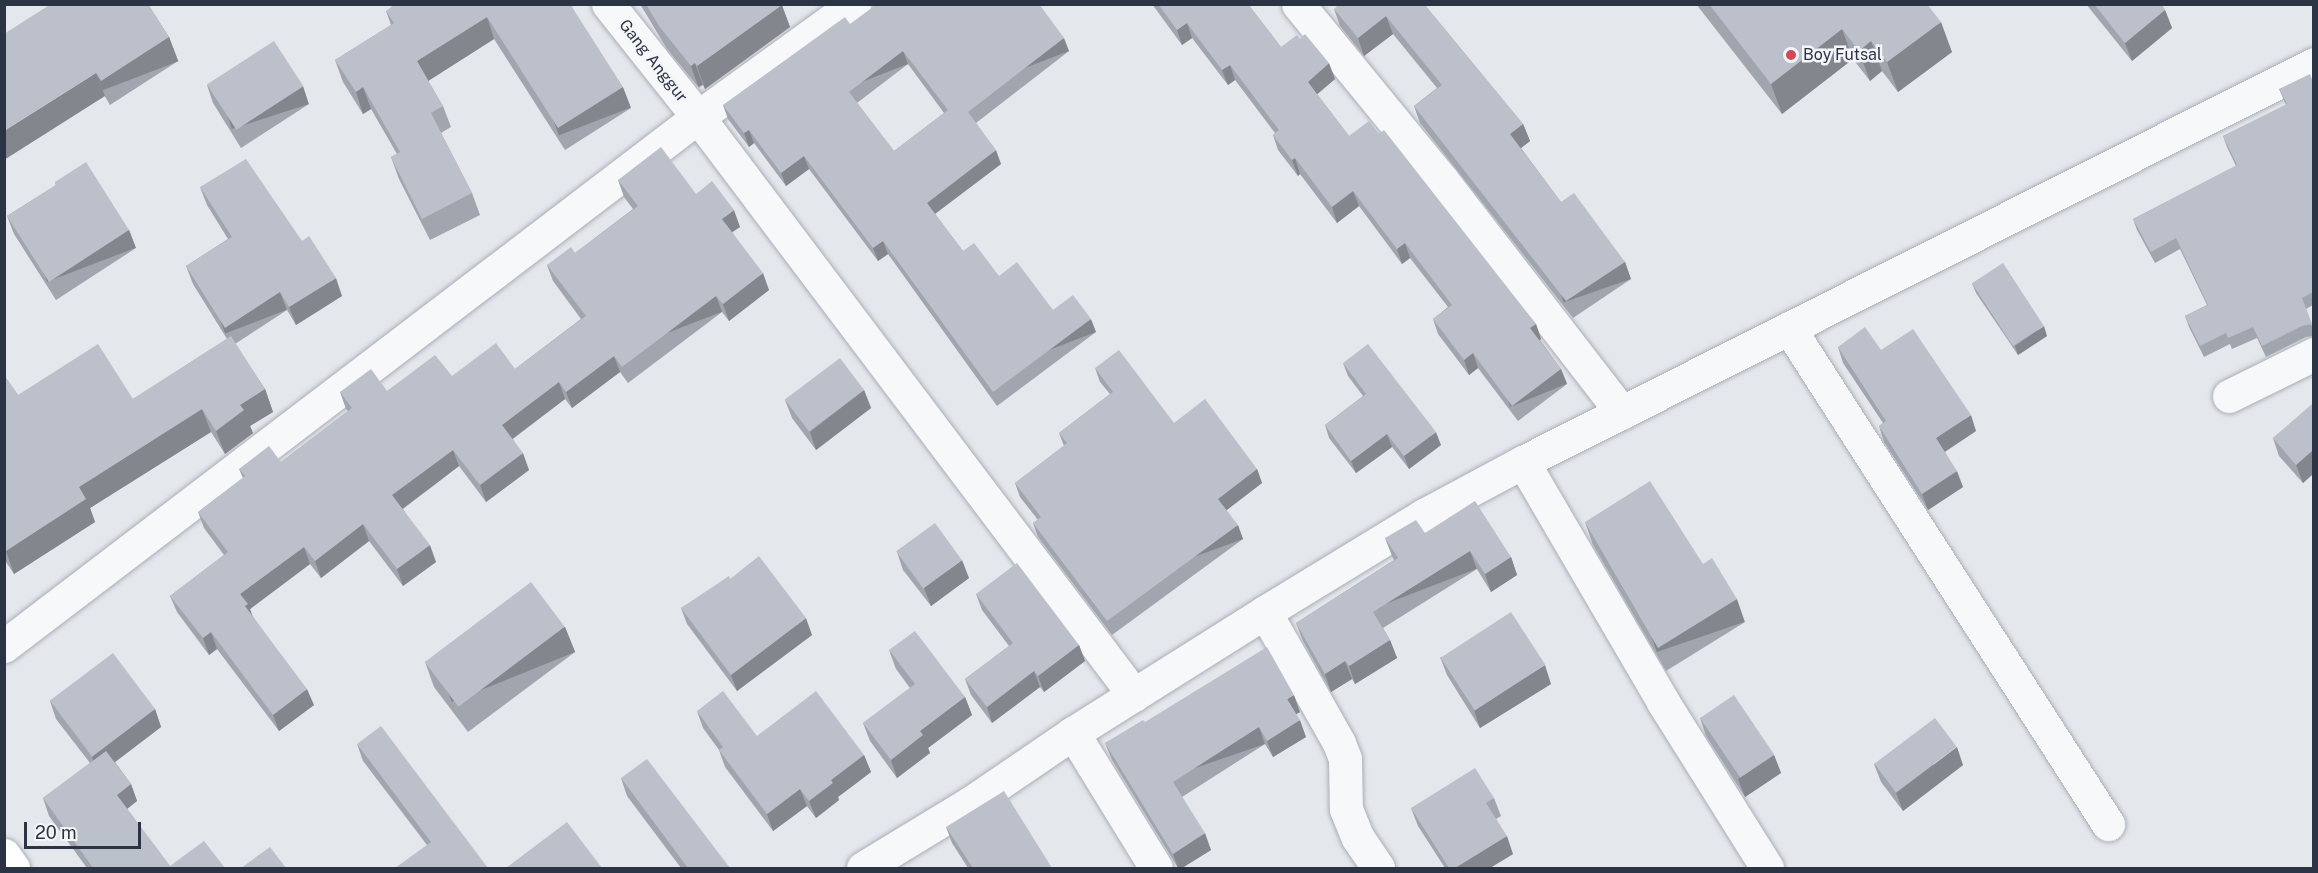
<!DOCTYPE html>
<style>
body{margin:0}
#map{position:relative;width:2318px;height:873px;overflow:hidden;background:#e4e7ec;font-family:"Public Sans",sans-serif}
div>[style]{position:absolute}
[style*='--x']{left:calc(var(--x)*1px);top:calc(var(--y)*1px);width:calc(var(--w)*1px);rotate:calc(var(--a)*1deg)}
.roads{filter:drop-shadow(0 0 2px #a9aeb7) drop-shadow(0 0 2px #a9aeb7)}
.street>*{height:33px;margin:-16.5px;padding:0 16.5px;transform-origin:16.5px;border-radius:16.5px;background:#f7f8fa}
.highway>*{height:33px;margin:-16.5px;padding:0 16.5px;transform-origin:16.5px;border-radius:16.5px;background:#fff}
.wall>*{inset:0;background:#a1a5ae}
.shaded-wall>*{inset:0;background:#83868d;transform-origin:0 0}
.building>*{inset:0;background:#bbc0ca;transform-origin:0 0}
.dots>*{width:16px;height:16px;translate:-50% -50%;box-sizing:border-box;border:3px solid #f4f6f9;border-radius:50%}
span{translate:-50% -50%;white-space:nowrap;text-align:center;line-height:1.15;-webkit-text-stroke:5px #f4f6f9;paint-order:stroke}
.poi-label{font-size:16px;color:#2b3445}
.left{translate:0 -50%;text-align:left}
.street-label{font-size:16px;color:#2b3445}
.frame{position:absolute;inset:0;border:6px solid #2b3445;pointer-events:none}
.scale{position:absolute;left:24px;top:822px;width:117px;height:27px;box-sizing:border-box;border:3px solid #2b3445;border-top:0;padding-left:8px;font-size:18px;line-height:21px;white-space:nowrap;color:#2b3445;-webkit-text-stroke:4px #f4f6f9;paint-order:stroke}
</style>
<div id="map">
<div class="roads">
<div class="street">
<div style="--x:608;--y:4;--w:144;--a:51.5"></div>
<div style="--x:698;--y:117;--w:724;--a:52.97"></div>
<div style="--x:1298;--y:4;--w:227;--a:50.7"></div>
<div style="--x:1442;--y:180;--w:294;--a:52.3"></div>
<div style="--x:1789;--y:328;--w:590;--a:57.25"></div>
<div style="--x:2229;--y:396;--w:95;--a:-26.3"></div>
<div style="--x:1523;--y:462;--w:278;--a:59.7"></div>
<div style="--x:1663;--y:702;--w:196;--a:57.9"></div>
<div style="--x:1265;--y:612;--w:150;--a:60.5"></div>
<div style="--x:1339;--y:743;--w:17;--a:69"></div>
<div style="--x:1345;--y:759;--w:50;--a:88.9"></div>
<div style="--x:1346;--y:809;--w:31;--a:68"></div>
<div style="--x:1358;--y:838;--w:36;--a:56"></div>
<div style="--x:4;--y:646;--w:873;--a:-37.32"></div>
<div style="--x:698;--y:117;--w:193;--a:-35.9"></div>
<div style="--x:1073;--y:733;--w:158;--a:58.4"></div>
<div style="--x:863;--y:868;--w:125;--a:-31.3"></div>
<div style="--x:970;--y:803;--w:125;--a:-34.2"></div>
<div style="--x:1073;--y:733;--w:227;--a:-32.2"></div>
<div style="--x:1265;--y:612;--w:186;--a:-31.4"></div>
<div style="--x:1424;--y:515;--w:112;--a:-28.2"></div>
<div style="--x:1523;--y:462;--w:885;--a:-26.71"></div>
</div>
<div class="highway">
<div style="--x:4;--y:855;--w:16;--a:55"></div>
</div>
</div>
<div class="wall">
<div style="clip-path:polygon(50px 4px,148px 4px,169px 37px,178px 61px,110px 105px)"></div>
<div style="clip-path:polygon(570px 4px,631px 108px,565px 150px,494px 39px,428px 81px,443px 106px,451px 127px,441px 133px,472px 193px,480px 215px,430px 240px,399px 179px,391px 157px,397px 154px,371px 109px,363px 114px,343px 82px,335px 60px,391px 25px,386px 11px)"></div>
<div style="clip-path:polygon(640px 4px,781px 4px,790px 27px,705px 89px,703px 85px,699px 88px,667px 49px)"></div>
<div style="clip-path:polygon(1152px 4px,1248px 4px,1281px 47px,1335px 79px,1317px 94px,1349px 136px,1379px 134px,1536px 324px,1541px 339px,1540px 340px,1561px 369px,1567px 384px,1518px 421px,1478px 368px,1469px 375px,1438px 334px,1433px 319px,1448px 307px,1410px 258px,1402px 264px,1359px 206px,1337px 223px,1300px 174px,1298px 176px,1278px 150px,1273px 135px,1275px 133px,1235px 80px,1228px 85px,1192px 38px,1182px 45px)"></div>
<div style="clip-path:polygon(1424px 4px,1523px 124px,1530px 141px,1521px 148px,1561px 202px,1625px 262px,1631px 279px,1573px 318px,1420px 123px,1414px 106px,1437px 88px,1393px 34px,1364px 56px,1340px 26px,1334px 9px)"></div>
<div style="clip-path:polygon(1696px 4px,1927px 4px,1952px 52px,1898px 92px,1882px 71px,1870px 81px,1853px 59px,1782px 114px)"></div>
<div style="clip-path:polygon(2086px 4px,2161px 4px,2165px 10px,2172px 28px,2132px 61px)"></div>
<div style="clip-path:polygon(evenodd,850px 24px,1069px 51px,976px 123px,1001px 164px,935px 214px,963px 251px,999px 276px,1053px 310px,1096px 332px,997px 406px,888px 254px,878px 261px,809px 169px,786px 186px,754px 143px,749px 147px,728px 119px,723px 105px,850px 24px,908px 64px,944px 113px,894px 151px,857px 103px,908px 64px)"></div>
<div style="clip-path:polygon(2313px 82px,2313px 305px,2306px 309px,2313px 329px,2313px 336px,2306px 337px,2266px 357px,2257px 338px,2232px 349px,2230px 344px,2204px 357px,2189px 327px,2185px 316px,2207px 305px,2180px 249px,2155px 263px,2137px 230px,2133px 219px,2236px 166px,2227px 147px,2223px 136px,2286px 105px,2279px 89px)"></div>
<div style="clip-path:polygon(207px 85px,309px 104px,241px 148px,213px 103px)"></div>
<div style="clip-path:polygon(618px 180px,696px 194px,740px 227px,732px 232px,769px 290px,729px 321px,722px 312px,628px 383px,620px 372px,572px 408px,565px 399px,513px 439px,529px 470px,486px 502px,459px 466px,403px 509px,436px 562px,403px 586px,369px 541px,321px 578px,310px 564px,250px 609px,252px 615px,314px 705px,279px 731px,217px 649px,209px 655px,177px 612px,170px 596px,224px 555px,204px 528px,198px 512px,243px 478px,239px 469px,281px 462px,348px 411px,346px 409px,340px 392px,387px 391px,452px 376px,515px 369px,581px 319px,553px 281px,547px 265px,575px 253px,633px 209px,624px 197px)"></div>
<div style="clip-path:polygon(55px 182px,129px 230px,136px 248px,56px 300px,14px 234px,7px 216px,56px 185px)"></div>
<div style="clip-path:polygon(200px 187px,302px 241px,342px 296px,296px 325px,287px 310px,235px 344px,265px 389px,273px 412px,250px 426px,253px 433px,225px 454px,211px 432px,90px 508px,95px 522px,14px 574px,4px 559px,4px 375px,18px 395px,133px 399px,227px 339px,193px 284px,186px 266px,228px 239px,207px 205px)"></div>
<div style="clip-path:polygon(1972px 283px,2047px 336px,2018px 355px,1976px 293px)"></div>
<div style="clip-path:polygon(1838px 347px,1881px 350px,1976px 431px,1945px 452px,1963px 487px,1928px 510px,1884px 442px,1879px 426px,1883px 423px,1843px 363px)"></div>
<div style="clip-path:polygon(1343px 363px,1441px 445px,1409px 469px,1392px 447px,1356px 473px,1329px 438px,1325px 425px,1363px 396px,1348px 376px)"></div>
<div style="clip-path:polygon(1095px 368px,1174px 423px,1257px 469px,1262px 483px,1226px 510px,1243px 539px,1112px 635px,1038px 537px,1033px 523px,1038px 520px,1020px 497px,1015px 483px,1064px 446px,1059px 433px,1110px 394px,1100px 382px)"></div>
<div style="clip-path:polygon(864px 390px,871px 408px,816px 450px,792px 418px,785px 400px)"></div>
<div style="clip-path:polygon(2313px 405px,2313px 474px,2303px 483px,2279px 456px,2273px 438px)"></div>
<div style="clip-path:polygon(1585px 522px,1703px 564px,1745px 622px,1666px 671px,1593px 545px)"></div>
<div style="clip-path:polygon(1425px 533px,1511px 557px,1517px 575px,1491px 592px,1477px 569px,1383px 628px,1390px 640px,1397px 658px,1355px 684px,1352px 679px,1331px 692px,1303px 641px,1296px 623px,1394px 560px,1392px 556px,1385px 538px)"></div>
<div style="clip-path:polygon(897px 552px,969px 578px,931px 606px,903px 570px)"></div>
<div style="clip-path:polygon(730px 579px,812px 635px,737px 691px,687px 624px,681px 608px)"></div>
<div style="clip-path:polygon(976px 594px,1079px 645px,1085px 661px,1044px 692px,1040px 687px,992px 723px,971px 695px,965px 679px,1009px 646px,982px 610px)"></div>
<div style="clip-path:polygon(565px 627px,575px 652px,468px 732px,434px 687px,425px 662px)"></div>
<div style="clip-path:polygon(889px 650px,965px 697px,972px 715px,928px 748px,930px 753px,897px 778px,870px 741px,863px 723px,910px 688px,896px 669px)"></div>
<div style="clip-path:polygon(1440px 657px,1551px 684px,1480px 728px,1447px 675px)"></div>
<div style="clip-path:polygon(50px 701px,155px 709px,161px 727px,115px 762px,131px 784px,137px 801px,127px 809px,170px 866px,225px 868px,87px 868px,49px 816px,43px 798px,90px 763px,56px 719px)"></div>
<div style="clip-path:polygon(697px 711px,757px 736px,864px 755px,871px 772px,838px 797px,839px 800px,816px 818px,807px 806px,773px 831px,725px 767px,719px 750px,703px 728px)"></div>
<div style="clip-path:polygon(1300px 712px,1296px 714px,1306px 737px,1273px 757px,1265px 744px,1182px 797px,1211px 850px,1182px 868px,1178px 868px,1112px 760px,1105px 743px,1145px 722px)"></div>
<div style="clip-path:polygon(1700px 718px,1774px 755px,1781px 773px,1745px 797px,1706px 736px)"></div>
<div style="clip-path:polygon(357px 744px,488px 868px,427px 845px,363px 761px)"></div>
<div style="clip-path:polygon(1874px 764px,1963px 765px,1903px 811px,1881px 782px)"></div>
<div style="clip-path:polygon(621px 778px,730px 868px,681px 868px,627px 796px)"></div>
<div style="clip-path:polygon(1494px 798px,1501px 816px,1496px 819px,1513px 854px,1490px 868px,1445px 868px,1418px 826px,1411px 808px)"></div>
<div style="clip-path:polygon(946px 827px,1052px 868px,968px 868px,952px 843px)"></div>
</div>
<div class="shaded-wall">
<div style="clip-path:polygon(782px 5px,790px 27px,705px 89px,697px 66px)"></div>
<div style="clip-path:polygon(2165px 10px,2172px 28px,2132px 61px,2125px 43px)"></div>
<div style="clip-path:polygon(1386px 16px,1393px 34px,1364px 56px,1358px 38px)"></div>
<div style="clip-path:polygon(487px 17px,494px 39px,425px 83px,417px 61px)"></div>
<div style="clip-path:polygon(1941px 22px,1952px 52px,1898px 92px,1887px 62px)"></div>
<div style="clip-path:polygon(1187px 23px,1192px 38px,1182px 45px,1177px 30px)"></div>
<div style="clip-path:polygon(1842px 29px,1853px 59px,1782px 114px,1771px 84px)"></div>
<div style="left:169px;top:37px;width:26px;height:81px;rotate:69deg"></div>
<div style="left:1064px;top:38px;width:14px;height:121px;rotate:69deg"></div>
<div style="clip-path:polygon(1871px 41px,1882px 71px,1870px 81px,1859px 51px)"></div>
<div style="left:903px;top:51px;width:14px;height:68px;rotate:69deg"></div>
<div style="left:695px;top:63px;width:23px;height:5px;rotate:70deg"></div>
<div style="clip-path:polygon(1329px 63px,1335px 79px,1314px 97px,1308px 82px)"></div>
<div style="clip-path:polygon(1230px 65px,1235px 80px,1228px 85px,1222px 70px)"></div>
<div style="clip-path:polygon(96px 73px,105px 96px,4px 160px,4px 131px)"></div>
<div style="left:303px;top:86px;width:19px;height:81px;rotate:72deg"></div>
<div style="clip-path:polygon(363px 87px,371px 109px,363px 114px,356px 92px)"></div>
<div style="left:623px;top:87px;width:22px;height:77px;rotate:69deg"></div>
<div style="clip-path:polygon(1523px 124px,1530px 141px,1516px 152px,1510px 134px)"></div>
<div style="clip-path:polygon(749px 130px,754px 143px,749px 147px,744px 133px)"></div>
<div style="clip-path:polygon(996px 150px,1001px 164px,932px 216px,927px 203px)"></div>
<div style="clip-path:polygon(804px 156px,809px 169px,786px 186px,781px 173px)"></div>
<div style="clip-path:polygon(1295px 158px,1300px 174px,1298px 176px,1292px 160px)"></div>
<div style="clip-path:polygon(1353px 191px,1359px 206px,1337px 223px,1332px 207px)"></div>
<div style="clip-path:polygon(734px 210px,740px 227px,728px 235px,722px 219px)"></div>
<div style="left:129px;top:230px;width:19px;height:95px;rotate:69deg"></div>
<div style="clip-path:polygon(883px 241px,888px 254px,878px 261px,873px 248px)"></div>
<div style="clip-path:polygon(1405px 243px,1410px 258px,1402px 264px,1397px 249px)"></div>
<div style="left:1625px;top:262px;width:18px;height:71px;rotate:71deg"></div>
<div style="clip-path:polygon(763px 273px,769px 290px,729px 321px,723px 304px)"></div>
<div style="clip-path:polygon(336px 278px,342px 296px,296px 325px,289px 307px)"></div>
<div style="left:280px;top:292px;width:19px;height:66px;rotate:69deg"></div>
<div style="left:716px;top:296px;width:17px;height:118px;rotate:69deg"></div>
<div style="left:1091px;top:319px;width:14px;height:122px;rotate:69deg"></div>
<div style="clip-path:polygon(1536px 324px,1541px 339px,1536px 343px,1530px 328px)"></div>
<div style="clip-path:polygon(2044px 326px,2047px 336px,2018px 355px,2015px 346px)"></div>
<div style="clip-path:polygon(1473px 353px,1478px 368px,1469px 375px,1464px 360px)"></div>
<div style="clip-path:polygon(614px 356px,620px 372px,572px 408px,566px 392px)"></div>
<div style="left:1561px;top:369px;width:16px;height:61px;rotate:68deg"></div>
<div style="clip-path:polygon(559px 382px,565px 399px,508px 442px,502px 425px)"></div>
<div style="clip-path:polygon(265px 389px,273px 412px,250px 426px,253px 433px,225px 454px,216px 431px,240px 405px)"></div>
<div style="clip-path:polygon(864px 390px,871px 408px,816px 450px,810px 432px)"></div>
<div style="clip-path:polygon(202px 409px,211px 432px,90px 508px,95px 522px,14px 574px,6px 551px,79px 487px)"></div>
<div style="clip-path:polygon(1971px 415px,1976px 431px,1941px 454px,1936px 438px)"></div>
<div style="clip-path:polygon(1436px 432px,1441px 445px,1409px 469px,1404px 456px)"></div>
<div style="clip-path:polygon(1387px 434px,1392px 447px,1356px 473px,1351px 461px)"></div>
<div style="clip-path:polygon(453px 450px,459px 466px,398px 512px,392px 495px)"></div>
<div style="clip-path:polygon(2313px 450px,2313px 474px,2303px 483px,2296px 465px)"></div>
<div style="clip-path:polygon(523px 453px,529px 470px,486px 502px,480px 485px)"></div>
<div style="clip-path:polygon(1257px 469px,1262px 483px,1223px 513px,1218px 499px)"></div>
<div style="clip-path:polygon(1957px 471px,1963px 487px,1928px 510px,1922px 494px)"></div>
<div style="clip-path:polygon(363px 524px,369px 541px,321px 578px,315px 561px)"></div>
<div style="left:1238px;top:525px;width:15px;height:162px;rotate:70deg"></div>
<div style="clip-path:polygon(430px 545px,436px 562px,403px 586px,397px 569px)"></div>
<div style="clip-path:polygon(304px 547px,310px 564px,250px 609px,254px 621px,251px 623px,240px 594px)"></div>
<div style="left:1470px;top:551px;width:19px;height:115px;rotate:69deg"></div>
<div style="clip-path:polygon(1511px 557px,1517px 575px,1491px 592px,1485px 574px)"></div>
<div style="clip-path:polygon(962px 560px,969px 578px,931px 606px,924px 588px)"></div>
<div style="left:1737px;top:599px;width:24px;height:93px;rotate:71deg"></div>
<div style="clip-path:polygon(806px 618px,812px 635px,737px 691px,731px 675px)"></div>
<div style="left:565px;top:627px;width:27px;height:133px;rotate:68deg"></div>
<div style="clip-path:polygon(211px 632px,217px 649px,209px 655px,203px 638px)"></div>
<div style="clip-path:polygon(1390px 640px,1397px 658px,1355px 684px,1349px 666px)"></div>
<div style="clip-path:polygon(1079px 645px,1085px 661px,1044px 692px,1038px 676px)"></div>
<div style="clip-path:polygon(1345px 661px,1352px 679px,1331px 692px,1325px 674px)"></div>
<div style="clip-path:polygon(1545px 665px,1551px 684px,1480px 728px,1474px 710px)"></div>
<div style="clip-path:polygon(1034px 671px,1040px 687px,992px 723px,987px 707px)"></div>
<div style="clip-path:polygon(307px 689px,314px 705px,279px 731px,273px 715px)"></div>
<div style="clip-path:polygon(1294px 695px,1300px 712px,1293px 716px,1287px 699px)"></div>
<div style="clip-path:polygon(965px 697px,972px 715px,928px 748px,930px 753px,897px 778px,891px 760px,920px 731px)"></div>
<div style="clip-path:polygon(155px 709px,161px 727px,98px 775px,92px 757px)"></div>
<div style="clip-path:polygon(1300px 720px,1306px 737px,1273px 757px,1267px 741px)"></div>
<div style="left:1259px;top:727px;width:18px;height:102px;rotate:71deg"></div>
<div style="clip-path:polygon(1957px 747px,1963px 765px,1903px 811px,1896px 793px)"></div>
<div style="clip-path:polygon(864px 755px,871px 772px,838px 797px,839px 800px,816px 818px,809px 801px,831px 780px)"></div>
<div style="clip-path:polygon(1774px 755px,1781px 773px,1745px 797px,1738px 779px)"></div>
<div style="clip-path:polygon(131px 784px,137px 801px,123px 812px,117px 795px)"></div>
<div style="clip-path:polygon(800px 789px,807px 806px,773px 831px,767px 814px)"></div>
<div style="clip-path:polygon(1205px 833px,1211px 850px,1182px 868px,1178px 868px,1173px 854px)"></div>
<div style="clip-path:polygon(1507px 836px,1513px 854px,1490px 868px,1455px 868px)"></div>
</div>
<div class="building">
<div style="clip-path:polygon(51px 4px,148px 4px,169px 37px,101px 81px,96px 73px,4px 131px,4px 34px)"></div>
<div style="clip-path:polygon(395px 4px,570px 4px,623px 87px,558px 128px,487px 17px,417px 61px,443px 106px,431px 113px,472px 193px,422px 219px,391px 157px,400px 152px,363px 87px,356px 92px,335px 60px,394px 23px,386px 11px)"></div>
<div style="clip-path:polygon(646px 4px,781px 4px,782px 5px,697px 66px,695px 63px,691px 66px,659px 26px)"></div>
<div style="clip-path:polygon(evenodd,877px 4px,1039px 4px,1064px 38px,968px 112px,996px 150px,927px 203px,963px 251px,974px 243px,999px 276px,1017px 262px,1053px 310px,1073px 295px,1091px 319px,993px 392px,883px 241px,873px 248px,804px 156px,781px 173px,749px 130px,744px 133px,723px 105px,845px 17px,850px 24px,877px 4px,903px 51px,948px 110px,894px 151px,849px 92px,903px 51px)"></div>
<div style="clip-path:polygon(1158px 4px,1248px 4px,1281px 47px,1297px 35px,1300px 39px,1305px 34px,1329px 63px,1308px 82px,1349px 136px,1369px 121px,1379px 134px,1384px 130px,1536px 324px,1530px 328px,1561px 369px,1512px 406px,1473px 353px,1464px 360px,1433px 319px,1452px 305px,1405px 243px,1397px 249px,1353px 191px,1332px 207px,1295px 158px,1292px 160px,1273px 135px,1279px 130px,1230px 65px,1222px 70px,1187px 23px,1177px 30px)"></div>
<div style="clip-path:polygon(1339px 4px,1424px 4px,1523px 124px,1510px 134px,1561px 202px,1574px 193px,1625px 262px,1566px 301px,1414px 106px,1442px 85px,1386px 16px,1358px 38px,1334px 9px)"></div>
<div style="clip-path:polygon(1709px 4px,1927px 4px,1941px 22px,1887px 62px,1871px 41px,1859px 51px,1842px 29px,1771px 84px)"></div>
<div style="clip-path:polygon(2094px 4px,2161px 4px,2165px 10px,2125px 43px)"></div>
<div style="left:274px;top:41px;width:54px;height:80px;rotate:57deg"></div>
<div style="clip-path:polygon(2310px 74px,2313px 82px,2313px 292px,2302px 298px,2312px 324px,2302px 326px,2262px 346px,2253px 327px,2228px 338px,2226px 333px,2200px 346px,2185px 316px,2208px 305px,2176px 238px,2151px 252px,2133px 219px,2237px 165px,2223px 136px,2287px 104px,2279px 89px)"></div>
<div style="clip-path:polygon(661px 147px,696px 194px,712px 181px,734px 210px,722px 219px,763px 273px,723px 304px,716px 296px,622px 367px,614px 356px,566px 392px,559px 382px,502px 425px,523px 453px,480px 485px,453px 450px,392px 495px,430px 545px,397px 569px,363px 524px,315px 561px,304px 547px,240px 594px,248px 604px,245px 606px,307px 689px,273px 715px,211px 632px,203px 638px,170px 596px,228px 552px,198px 512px,245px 476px,239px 469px,269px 446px,281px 462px,352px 408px,340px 392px,371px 369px,387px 391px,435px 355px,452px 376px,496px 343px,515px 369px,586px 316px,547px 265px,571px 247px,575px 253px,638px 206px,618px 180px)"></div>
<div style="clip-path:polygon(246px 159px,302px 241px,309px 236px,336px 278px,289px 307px,280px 292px,225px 328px,186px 266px,232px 237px,200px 187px)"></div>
<div style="clip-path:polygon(86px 162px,129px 230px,49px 282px,7px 216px,56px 185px,55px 182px)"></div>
<div style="left:2003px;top:263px;width:75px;height:37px;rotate:57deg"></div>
<div style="clip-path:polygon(1865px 327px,1881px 350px,1913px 329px,1971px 415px,1936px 438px,1957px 471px,1922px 494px,1879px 426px,1886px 421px,1838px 347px)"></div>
<div style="clip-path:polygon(231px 336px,265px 389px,240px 405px,244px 410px,216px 431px,202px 409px,79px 487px,86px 499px,6px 551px,4px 549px,4px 375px,18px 395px,98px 344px,133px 399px)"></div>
<div style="clip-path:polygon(1368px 344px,1436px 432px,1404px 456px,1387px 434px,1351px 461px,1325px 425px,1366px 394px,1343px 363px)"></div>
<div style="clip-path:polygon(1119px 350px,1174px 423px,1205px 399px,1257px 469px,1218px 499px,1238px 525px,1107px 621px,1033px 523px,1041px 517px,1015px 483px,1067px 443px,1059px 433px,1113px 392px,1095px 368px)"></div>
<div style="left:840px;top:358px;width:40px;height:69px;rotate:53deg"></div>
<div style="clip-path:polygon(2312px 404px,2313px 405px,2313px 450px,2296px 465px,2273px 438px)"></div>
<div style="clip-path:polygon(1650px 481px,1703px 564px,1712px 558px,1737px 599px,1658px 648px,1585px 522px)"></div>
<div style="clip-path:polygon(1475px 501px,1511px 557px,1485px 574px,1470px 551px,1373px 612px,1390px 640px,1349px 666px,1345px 661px,1325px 674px,1296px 623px,1398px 558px,1385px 538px,1416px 520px,1425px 533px)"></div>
<div style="left:935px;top:523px;width:46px;height:48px;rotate:54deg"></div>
<div style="clip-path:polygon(759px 556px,806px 618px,731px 675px,681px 608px,729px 576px,730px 579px)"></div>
<div style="clip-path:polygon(1017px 563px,1079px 645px,1038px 676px,1034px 671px,987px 707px,965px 679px,1013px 643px,976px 594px)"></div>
<div style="left:531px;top:582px;width:56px;height:133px;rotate:53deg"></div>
<div style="left:1511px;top:612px;width:63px;height:84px;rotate:57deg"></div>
<div style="clip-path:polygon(915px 631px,965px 697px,920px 731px,923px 735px,891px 760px,863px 723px,915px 684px,889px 650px)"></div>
<div style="clip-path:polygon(1267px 647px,1294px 695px,1287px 699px,1300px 720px,1267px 741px,1259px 727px,1173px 782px,1205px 833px,1173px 854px,1105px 743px,1143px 720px,1145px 722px)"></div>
<div style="left:113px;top:653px;width:70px;height:79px;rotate:53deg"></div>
<div style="clip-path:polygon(723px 691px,757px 736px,816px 691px,864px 755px,831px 780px,833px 783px,809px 801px,800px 789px,767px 814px,719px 750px,723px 747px,697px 711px)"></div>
<div style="left:1734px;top:695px;width:72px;height:41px;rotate:56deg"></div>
<div style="left:1935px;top:718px;width:36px;height:76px;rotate:53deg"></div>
<div style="clip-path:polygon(381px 726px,488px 868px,395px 868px,431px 842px,357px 744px)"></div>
<div style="clip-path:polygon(106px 751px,131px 784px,117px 795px,170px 866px,204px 841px,225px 868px,93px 868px,43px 798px)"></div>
<div style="clip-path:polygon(647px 759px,730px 868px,688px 868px,621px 778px)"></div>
<div style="clip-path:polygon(1475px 768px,1494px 798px,1486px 803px,1507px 836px,1455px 868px,1449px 868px,1411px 808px)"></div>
<div style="clip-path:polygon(1004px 791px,1052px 868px,973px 868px,946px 827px)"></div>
<div style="clip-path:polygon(567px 822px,602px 868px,506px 868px)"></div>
<div style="clip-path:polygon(270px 847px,286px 868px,241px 868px)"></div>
</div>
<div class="dots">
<div style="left:1791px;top:55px;background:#d1495b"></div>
</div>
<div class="poi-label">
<span class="left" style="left:1803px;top:55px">Boy Futsal</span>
</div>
<div class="street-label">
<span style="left:653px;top:61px;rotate:52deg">Gang Anggur</span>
</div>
<div class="frame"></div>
<div class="scale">20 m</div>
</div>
